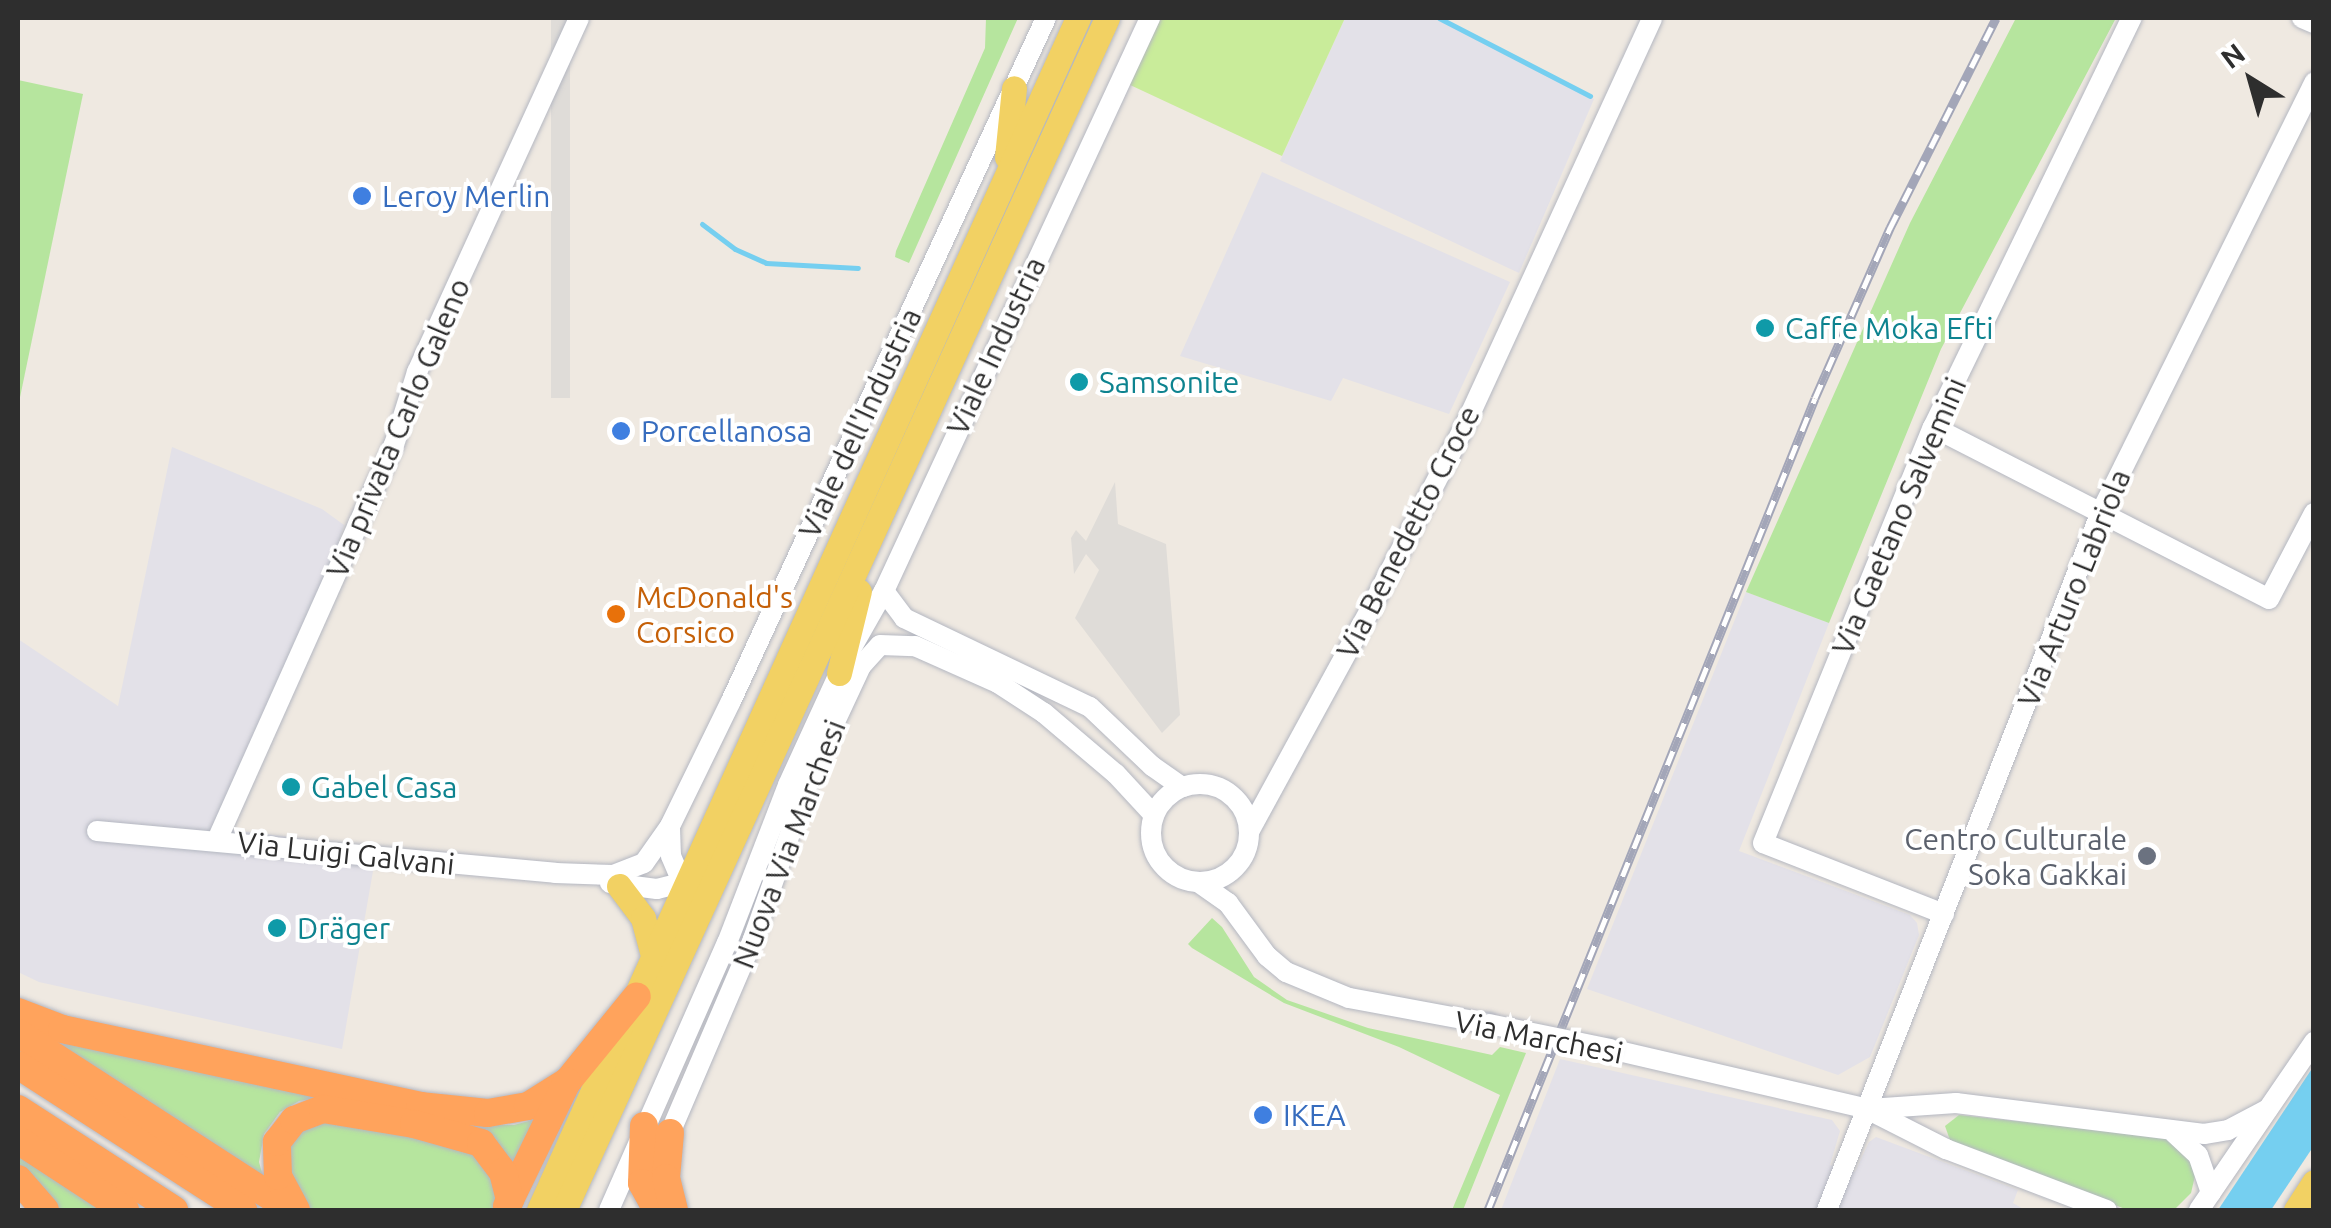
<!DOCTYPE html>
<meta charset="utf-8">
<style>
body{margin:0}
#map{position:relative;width:2331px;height:1228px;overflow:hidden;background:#efe9e1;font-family:Ubuntu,sans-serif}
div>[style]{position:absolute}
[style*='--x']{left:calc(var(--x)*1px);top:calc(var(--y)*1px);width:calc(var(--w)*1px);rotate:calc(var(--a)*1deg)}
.industrial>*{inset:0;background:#e3e1e8}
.green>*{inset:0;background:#b6e59e}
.pitch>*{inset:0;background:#c9ec9a}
.plaza>*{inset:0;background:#dfdcd8;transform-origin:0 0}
.water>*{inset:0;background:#75cff0}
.stream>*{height:5px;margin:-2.5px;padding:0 2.5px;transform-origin:2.5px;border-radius:2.5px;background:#75cff0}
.roads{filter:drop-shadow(0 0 2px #b4b7c1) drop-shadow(0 0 2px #b4b7c1)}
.minor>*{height:20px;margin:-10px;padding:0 10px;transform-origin:10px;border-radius:10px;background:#fff}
.minor>.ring{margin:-10px;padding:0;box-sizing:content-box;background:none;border:20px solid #fff;border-radius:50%}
.major>*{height:25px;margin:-12.5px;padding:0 12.5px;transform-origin:12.5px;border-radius:12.5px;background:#f2d163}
.highway>*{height:28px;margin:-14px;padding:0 14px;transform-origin:14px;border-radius:14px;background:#ffa35c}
.rail>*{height:9px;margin-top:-4.5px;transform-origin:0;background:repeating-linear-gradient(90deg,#fff 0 15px,#a3a6b8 0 30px);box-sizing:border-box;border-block:2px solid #a3a6b8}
.bridges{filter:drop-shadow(0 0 2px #b4b7c1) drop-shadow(0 0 2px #b4b7c1)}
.minor-bridge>*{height:20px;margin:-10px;padding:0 10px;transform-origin:10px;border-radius:10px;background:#fff}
.dots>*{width:28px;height:28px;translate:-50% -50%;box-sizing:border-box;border:5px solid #fff;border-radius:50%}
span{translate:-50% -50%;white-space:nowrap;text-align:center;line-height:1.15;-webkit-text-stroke:8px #fff;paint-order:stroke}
.shop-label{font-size:30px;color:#366cbe}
.left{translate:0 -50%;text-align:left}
.culture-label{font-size:30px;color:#0d838f}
.street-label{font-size:30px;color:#2e2e2e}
.food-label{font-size:30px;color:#c56008}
.worship-label{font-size:30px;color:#5b616d}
.right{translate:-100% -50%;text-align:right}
.frame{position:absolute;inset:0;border:20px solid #2e2e2e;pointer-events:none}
.north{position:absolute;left:2201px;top:30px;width:100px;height:100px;-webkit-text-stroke:8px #fff;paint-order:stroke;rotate:323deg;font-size:28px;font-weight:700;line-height:40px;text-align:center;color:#2e2e2e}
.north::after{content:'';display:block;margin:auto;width:35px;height:45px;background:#2e2e2e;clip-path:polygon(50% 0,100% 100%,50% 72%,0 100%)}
</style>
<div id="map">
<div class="industrial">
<div style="clip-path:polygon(1345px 18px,1437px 18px,1594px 99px,1519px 273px,1280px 161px)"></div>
<div style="clip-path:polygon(1262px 172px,1510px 282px,1449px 414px,1343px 378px,1331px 401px,1180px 356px)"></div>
<div style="clip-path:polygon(172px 447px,322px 509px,344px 525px,332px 563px,217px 828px,377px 848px,342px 1049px,39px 982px,18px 972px,18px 639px,118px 706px)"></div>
<div style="clip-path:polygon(1746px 592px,1829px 623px,1739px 851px,1910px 915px,1917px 923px,1919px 935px,1870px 1057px,1838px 1075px,1587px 989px)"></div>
<div style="clip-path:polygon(1560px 1059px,1832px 1120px,1840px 1131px,1830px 1165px,1855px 1172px,1869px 1142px,1876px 1137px,2018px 1190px,2013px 1203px,2025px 1210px,1501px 1210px)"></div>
</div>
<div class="green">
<div style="clip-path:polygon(986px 18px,1018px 18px,909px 263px,895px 257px,896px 251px,985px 48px)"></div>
<div style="clip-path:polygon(2016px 18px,2116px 18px,1941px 349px,1829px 623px,1746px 592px,1910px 223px)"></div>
<div style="clip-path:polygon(18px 80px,83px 94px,18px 407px)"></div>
<div style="clip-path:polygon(1212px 918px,1222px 927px,1254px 977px,1287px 1000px,1368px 1028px,1492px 1055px,1500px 1047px,1526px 1053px,1463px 1210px,1452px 1210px,1500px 1095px,1399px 1047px,1284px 1003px,1192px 948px,1188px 944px)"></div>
<div style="clip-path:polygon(41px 1032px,489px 1125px,514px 1125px,540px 1118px,515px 1167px,496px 1141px,316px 1098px,299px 1101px,280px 1112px,264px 1134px,259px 1162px,265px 1184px)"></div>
<div style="clip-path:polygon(1959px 1115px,2163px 1137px,2178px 1143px,2190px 1159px,2195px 1176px,2191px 1193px,2174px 1210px,2128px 1210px,1951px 1143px,1945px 1126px)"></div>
<div style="clip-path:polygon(309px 1117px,466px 1143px,494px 1164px,497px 1210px,311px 1210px,299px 1200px,279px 1160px)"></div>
<div style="clip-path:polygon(18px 1152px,115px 1210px,51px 1210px,18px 1170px)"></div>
</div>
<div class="pitch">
<div style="clip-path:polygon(1161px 18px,1345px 18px,1282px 156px,1128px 84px)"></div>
</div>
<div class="plaza">
<div style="left:551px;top:18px;width:19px;height:380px"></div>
<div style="clip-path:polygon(1115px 482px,1118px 524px,1166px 544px,1180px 715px,1162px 733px,1075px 618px,1099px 570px,1086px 554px,1074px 574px,1071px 538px,1076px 530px,1086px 541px)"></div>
</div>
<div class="water">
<div style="clip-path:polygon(2313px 1067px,2313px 1147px,2271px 1210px,2218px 1210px)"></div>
</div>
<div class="stream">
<div style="--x:1439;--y:18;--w:170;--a:27.3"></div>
<div style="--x:702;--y:224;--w:41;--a:37.1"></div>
<div style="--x:735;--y:249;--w:34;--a:24"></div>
<div style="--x:766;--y:263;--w:92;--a:3.1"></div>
</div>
<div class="roads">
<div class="minor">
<div style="--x:2302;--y:18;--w:13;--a:23"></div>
<div style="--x:1933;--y:427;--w:377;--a:27.1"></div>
<div style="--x:2269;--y:599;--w:97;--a:-62.4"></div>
<div style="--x:884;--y:591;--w:34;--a:53"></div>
<div style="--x:904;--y:618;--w:206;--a:25.6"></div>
<div style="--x:1090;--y:707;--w:86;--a:43.6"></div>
<div style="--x:1152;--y:766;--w:37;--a:35"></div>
<div class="ring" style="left:1151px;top:784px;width:78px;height:78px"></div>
<div style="--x:670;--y:828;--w:28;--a:88"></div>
<div style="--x:671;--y:856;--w:30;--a:67"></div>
<div style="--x:1250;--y:830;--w:253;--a:-61.4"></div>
<div style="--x:1371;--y:608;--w:210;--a:-62.8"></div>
<div style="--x:1467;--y:421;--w:443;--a:-65.3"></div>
<div style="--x:97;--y:831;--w:460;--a:5.2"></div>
<div style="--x:555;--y:873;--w:58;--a:2"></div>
<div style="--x:613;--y:875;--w:33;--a:-21"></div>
<div style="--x:644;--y:863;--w:45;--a:-54.9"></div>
<div style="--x:670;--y:826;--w:139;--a:-64"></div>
<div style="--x:731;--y:701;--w:752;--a:-65.24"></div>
<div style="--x:217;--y:840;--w:433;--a:-65.9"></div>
<div style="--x:394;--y:445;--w:77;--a:-72.5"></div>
<div style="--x:417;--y:372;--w:389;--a:-65.4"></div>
<div style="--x:1198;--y:882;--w:37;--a:35"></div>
<div style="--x:1228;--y:903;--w:66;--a:53.7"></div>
<div style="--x:1267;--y:956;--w:25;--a:40"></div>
<div style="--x:1286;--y:972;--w:68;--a:22.4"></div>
<div style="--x:1349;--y:998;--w:142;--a:10.5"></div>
<div style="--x:610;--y:883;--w:47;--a:7.3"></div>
<div style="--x:657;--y:889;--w:38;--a:-14"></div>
<div style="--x:1944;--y:914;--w:194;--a:-158.6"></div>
<div style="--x:1763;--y:843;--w:449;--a:-67.8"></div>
<div style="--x:1933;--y:427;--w:455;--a:-64.1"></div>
<div style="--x:1610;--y:1049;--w:264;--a:13.1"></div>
<div style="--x:1867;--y:1109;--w:89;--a:26.9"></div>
<div style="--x:1946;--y:1149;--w:172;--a:20.8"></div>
<div style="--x:1869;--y:1109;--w:87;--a:-3.9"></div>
<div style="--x:1956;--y:1103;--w:250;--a:7.1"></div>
<div style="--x:2204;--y:1134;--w:24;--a:-9"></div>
<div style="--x:2228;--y:1130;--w:45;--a:-27.7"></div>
<div style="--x:670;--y:1133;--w:211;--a:-66.8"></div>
<div style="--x:753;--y:939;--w:180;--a:-70.6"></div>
<div style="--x:813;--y:769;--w:114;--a:-65"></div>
<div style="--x:861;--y:666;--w:28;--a:-48"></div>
<div style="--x:880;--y:645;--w:35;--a:2"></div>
<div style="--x:915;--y:646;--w:91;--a:24"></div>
<div style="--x:998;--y:683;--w:55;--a:33.1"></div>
<div style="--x:1044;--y:713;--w:94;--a:40.3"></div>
<div style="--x:1116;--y:774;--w:56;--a:47.2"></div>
<div style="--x:2174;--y:1133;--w:33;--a:43"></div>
<div style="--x:2198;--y:1155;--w:40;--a:71.1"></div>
<div style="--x:609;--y:1210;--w:292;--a:-66.2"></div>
<div style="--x:727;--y:943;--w:169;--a:-68.9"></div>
<div style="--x:788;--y:785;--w:142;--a:-65.4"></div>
<div style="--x:847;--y:656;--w:75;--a:-60.4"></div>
<div style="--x:884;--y:591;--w:632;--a:-65.1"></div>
<div style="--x:1827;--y:1210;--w:750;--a:-68.57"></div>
<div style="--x:2101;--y:512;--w:480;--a:-63.6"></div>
<div style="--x:2199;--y:1210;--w:204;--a:-55.6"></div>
</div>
<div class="major">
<div style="--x:1007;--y:157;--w:69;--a:-84.2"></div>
<div style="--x:839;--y:673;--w:84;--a:-76.3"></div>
<div style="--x:619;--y:886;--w:40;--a:53"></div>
<div style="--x:643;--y:918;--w:38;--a:75"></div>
<div style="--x:539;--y:1210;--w:1308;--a:-65.67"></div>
<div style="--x:564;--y:1210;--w:1310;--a:-65.51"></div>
<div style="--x:2296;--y:1210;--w:33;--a:-57"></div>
</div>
<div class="highway">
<div style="--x:18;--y:1012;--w:47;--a:21.1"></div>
<div style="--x:62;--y:1029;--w:366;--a:12.1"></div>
<div style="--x:420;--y:1106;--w:68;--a:5.9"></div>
<div style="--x:488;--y:1113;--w:41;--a:-9.9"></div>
<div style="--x:528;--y:1106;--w:47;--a:-32"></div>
<div style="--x:568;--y:1081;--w:109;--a:-50.9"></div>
<div style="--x:18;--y:1033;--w:326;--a:32.9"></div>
<div style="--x:18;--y:1065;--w:268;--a:32.8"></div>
<div style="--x:18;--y:1109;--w:186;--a:32.9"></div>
<div style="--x:644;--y:1126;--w:57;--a:92"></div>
<div style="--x:642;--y:1183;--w:31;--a:61"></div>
<div style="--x:670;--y:1133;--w:45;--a:95.1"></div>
<div style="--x:666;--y:1178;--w:33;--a:76"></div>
<div style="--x:18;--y:1140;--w:128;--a:33.2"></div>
<div style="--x:18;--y:1179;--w:41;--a:48.9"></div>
<div style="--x:507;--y:1206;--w:138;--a:-64.2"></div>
<div style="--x:296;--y:1210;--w:38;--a:-118"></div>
<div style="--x:278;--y:1176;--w:34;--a:-92"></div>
<div style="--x:277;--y:1142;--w:28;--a:-52"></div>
<div style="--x:294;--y:1120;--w:31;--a:-21"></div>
<div style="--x:323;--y:1109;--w:92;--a:9.4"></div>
<div style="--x:414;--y:1124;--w:70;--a:15.8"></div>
<div style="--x:481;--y:1143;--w:36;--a:53"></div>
<div style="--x:503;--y:1172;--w:29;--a:76"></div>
</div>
</div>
<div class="rail">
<div style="--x:1488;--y:1210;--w:875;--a:-68.06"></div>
<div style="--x:1815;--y:398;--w:186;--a:-66.2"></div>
<div style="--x:1890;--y:228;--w:235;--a:-63.2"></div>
</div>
<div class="bridges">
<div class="minor-bridge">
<div style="--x:1489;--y:1024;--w:124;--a:11.7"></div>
</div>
</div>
<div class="dots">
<div style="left:362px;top:196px;background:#3f7fe0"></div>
<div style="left:1765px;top:328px;background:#0f9aa8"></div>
<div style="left:1079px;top:382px;background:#0f9aa8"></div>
<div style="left:621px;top:431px;background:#3f7fe0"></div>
<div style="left:616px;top:614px;background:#e8710a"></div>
<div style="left:291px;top:787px;background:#0f9aa8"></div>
<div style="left:2147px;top:856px;background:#6b7280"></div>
<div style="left:277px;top:928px;background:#0f9aa8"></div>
<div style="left:1263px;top:1115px;background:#3f7fe0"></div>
</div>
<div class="shop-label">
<span class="left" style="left:382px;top:196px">Leroy Merlin</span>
<span class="left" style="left:641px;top:431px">Porcellanosa</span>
<span class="left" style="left:1283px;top:1115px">IKEA</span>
</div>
<div class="culture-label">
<span class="left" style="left:1785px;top:328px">Caffe Moka Efti</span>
<span class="left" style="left:1099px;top:382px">Samsonite</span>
<span class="left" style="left:311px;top:787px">Gabel Casa</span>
<span class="left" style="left:297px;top:928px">Dräger</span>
</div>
<div class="street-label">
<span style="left:996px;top:346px;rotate:-65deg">Viale Industria</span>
<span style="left:860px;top:423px;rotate:-65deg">Viale dell'Industria</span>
<span style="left:398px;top:428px;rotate:-67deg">Via privata Carlo Galeno</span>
<span style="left:1899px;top:516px;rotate:-67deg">Via Gaetano Salvemini</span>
<span style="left:1408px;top:532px;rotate:-63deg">Via Benedetto Croce</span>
<span style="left:2074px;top:588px;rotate:-68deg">Via Arturo Labriola</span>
<span style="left:789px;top:844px;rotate:-69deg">Nuova Via Marchesi</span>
<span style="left:346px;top:853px;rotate:6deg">Via Luigi Galvani</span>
<span style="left:1539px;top:1037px;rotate:11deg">Via Marchesi</span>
</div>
<div class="food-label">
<span class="left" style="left:636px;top:614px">McDonald's<br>Corsico</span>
</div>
<div class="worship-label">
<span class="right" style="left:2127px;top:856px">Centro Culturale<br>Soka Gakkai</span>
</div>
<div class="frame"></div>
<div class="north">N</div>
</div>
